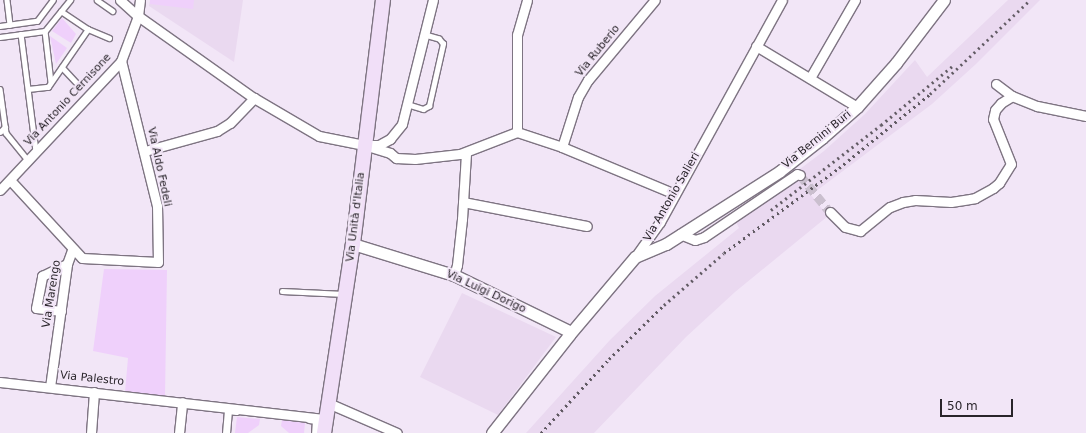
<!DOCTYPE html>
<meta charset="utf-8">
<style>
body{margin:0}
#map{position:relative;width:1086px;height:433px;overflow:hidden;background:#f2e6f7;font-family:"DejaVu Sans",sans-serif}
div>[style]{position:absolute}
.built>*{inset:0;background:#ead9f0}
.green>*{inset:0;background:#efd0fb}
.minor-tunnel>*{height:9px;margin-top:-4.5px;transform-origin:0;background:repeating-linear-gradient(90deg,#cabfce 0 9px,transparent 0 13.5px)}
.roads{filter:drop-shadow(1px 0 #7e7482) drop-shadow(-1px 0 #7e7482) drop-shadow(0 1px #7e7482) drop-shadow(0 -1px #7e7482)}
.service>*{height:4.5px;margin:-2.25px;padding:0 2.25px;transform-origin:2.25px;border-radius:2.25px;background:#fff}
.pedestrian>*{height:7px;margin:-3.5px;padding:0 3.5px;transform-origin:3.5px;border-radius:3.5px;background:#fff}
.minor>*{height:9px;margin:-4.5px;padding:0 4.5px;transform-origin:4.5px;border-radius:4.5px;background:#fff}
.tertiary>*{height:11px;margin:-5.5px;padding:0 5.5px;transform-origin:5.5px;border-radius:5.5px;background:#fff}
.primary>*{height:14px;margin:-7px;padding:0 7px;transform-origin:7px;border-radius:7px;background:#f1dff8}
.rail>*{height:3px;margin-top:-1.5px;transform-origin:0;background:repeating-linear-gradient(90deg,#605962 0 2px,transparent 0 6px)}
span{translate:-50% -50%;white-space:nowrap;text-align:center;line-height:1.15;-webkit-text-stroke:4px #f2e6f7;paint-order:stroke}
.street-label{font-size:11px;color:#29242a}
.scale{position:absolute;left:940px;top:399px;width:73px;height:18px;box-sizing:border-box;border:2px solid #29242a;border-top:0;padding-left:5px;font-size:12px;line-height:14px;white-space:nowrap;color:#29242a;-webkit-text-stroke:3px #f2e6f7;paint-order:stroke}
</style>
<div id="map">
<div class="built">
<div style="clip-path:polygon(150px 0,243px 0,234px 62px,149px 6px)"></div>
<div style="clip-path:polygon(1008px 0,1040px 0,976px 64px,932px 104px,811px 195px,828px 216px,735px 292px,686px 337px,594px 433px,526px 433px,610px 340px,655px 296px,739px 228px,732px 214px,796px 172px,824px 151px,865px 114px,915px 60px,927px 77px)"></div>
<div style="clip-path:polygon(462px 293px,556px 337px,498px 415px,420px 377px)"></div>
</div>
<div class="green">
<div style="clip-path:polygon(150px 0,194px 0,193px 9px,150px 4px)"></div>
<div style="clip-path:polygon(62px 18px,76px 34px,71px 43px,52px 31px)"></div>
<div style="clip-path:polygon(50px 36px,67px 48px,56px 64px)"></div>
<div style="clip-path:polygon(104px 269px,167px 270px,165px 396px,125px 392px,128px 358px,93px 351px)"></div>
<div style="clip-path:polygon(237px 417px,260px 419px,259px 425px,248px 433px,235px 433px)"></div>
<div style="clip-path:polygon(282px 420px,305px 423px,304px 433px,289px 433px,281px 426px)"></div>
</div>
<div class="minor-tunnel">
<div style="left:800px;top:175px;width:48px;rotate:51deg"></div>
</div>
<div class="roads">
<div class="service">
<div style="left:7px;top:0;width:25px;rotate:83deg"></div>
<div style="left:97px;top:0;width:19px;rotate:35deg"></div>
<div style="left:61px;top:11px;width:32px;rotate:34deg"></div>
<div style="left:88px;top:29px;width:23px;rotate:23deg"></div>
<div style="left:0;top:26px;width:37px;rotate:-8deg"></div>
<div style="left:37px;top:21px;width:26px;rotate:-53deg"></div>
<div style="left:45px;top:31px;width:51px;rotate:83.3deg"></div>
<div style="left:21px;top:34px;width:118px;rotate:82.7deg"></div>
<div style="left:0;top:37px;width:45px;rotate:-7.6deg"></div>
<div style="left:45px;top:31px;width:40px;rotate:-51deg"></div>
<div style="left:62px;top:67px;width:22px;rotate:47deg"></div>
<div style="left:0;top:89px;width:44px;rotate:82.2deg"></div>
<div style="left:6px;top:133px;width:36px;rotate:51deg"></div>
<div style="left:28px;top:89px;width:20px;rotate:-6deg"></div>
<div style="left:48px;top:87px;width:70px;rotate:-55.4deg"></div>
<div style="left:407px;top:104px;width:17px;rotate:17deg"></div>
<div style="left:423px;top:109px;width:7px;rotate:-27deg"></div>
<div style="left:429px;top:106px;width:64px;rotate:-77.3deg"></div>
<div style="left:443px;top:44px;width:6px;rotate:-129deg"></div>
<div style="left:439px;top:39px;width:15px;rotate:-164deg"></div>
<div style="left:0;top:132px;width:7px;rotate:-45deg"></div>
<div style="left:282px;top:291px;width:62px;rotate:2.8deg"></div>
</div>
<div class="pedestrian">
<div style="left:309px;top:419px;width:7px;rotate:8deg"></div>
<div style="left:316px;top:420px;width:13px;rotate:94deg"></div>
<div style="left:226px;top:433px;width:23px;rotate:-85deg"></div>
<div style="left:228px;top:410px;width:8px;rotate:7deg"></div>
</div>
<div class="minor">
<div style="left:120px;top:0;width:24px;rotate:42deg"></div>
<div style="left:138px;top:16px;width:142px;rotate:35.3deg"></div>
<div style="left:254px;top:98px;width:75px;rotate:30.3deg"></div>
<div style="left:319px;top:136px;width:46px;rotate:11.3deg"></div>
<div style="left:364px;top:145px;width:27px;rotate:17deg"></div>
<div style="left:390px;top:153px;width:8px;rotate:40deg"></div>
<div style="left:396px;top:158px;width:19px;rotate:3deg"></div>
<div style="left:415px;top:159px;width:45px;rotate:-6.3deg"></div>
<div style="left:460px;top:154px;width:61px;rotate:-21.1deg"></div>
<div style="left:517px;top:132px;width:47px;rotate:18.4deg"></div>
<div style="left:562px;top:147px;width:122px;rotate:22.6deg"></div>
<div style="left:756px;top:46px;width:118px;rotate:31.1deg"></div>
<div style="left:810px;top:78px;width:90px;rotate:-60deg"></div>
<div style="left:996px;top:84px;width:20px;rotate:37deg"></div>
<div style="left:1012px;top:96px;width:27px;rotate:22deg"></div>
<div style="left:1037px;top:106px;width:50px;rotate:11.5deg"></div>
<div style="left:517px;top:132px;width:97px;rotate:-90deg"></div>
<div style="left:517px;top:35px;width:36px;rotate:-74deg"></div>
<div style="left:369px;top:145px;width:10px"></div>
<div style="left:379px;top:145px;width:13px;rotate:-29deg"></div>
<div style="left:390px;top:139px;width:19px;rotate:-51deg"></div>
<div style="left:402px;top:124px;width:128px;rotate:-76deg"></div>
<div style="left:562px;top:147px;width:52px;rotate:-72.3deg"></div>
<div style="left:578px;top:97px;width:20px;rotate:-60deg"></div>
<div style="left:588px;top:80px;width:104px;rotate:-50.1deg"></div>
<div style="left:145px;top:151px;width:75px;rotate:-15.5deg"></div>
<div style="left:217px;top:131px;width:15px;rotate:-32deg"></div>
<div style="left:230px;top:123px;width:35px;rotate:-46deg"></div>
<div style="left:10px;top:180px;width:106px;rotate:47.3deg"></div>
<div style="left:82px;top:258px;width:76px;rotate:3deg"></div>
<div style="left:158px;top:262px;width:56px;rotate:-91deg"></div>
<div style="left:157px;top:206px;width:149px;rotate:-103.9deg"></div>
<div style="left:0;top:190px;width:177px;rotate:-46.8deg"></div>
<div style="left:121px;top:61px;width:48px;rotate:-69.3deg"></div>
<div style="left:138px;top:16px;width:16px;rotate:-83deg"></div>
<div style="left:463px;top:202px;width:126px;rotate:11deg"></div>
<div style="left:830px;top:212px;width:21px;rotate:45deg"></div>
<div style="left:845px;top:227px;width:16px;rotate:15deg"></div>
<div style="left:860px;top:231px;width:38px;rotate:-39deg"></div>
<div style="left:890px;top:207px;width:14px;rotate:-21deg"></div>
<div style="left:903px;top:202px;width:12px;rotate:-9deg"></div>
<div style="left:915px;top:200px;width:36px;rotate:3deg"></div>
<div style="left:951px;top:202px;width:24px;rotate:-9deg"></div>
<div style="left:975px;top:198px;width:21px;rotate:-29deg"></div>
<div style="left:993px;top:188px;width:8px;rotate:-40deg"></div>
<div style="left:999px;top:183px;width:22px;rotate:-58deg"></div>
<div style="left:1011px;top:164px;width:48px;rotate:-111.8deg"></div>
<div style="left:993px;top:119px;width:9px;rotate:-77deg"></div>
<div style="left:995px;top:110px;width:9px;rotate:-49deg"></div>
<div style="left:1001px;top:103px;width:13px;rotate:-32deg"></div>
<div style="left:680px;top:234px;width:16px;rotate:22deg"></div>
<div style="left:695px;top:240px;width:9px;rotate:-18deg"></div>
<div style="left:704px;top:237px;width:112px;rotate:-34.1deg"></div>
<div style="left:797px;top:174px;width:3px;rotate:18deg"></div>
<div style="left:635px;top:257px;width:43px;rotate:-54.5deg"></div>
<div style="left:660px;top:222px;width:253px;rotate:-61.2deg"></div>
<div style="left:454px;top:275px;width:10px;rotate:-73deg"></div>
<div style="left:457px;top:265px;width:46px;rotate:-83.8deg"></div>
<div style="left:462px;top:219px;width:66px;rotate:-86.5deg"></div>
<div style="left:61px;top:311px;width:25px;rotate:-173deg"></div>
<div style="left:36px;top:308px;width:33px;rotate:-79deg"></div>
<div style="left:42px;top:276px;width:28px;rotate:-26deg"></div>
<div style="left:0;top:382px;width:328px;rotate:6.5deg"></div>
<div style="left:50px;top:387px;width:124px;rotate:-82.1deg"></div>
<div style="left:67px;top:264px;width:15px;rotate:-70deg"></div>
<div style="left:328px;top:403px;width:75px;rotate:23.5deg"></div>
<div style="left:91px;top:433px;width:41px;rotate:-85.8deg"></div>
<div style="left:179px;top:433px;width:31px;rotate:-84deg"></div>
</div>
<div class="tertiary">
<div style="left:353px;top:244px;width:106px;rotate:17.1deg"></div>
<div style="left:454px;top:275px;width:130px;rotate:26deg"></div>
<div style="left:492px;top:433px;width:125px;rotate:-51.8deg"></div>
<div style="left:569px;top:335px;width:102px;rotate:-49.8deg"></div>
<div style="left:635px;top:257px;width:34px;rotate:-23deg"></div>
<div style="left:666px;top:244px;width:135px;rotate:-32.6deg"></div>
<div style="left:780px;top:171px;width:53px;rotate:-38.2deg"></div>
<div style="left:822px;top:138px;width:47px;rotate:-41.5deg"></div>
<div style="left:857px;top:107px;width:59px;rotate:-48.4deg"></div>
<div style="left:896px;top:63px;width:79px;rotate:-52.7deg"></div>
</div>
<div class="primary">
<div style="left:324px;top:433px;width:191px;rotate:-81.3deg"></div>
<div style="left:353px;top:244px;width:246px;rotate:-83deg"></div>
</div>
</div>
<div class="rail">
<div style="left:771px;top:210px;width:139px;rotate:-37.7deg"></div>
<div style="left:881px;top:125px;width:96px;rotate:-39.5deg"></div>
<div style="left:541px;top:433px;width:100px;rotate:-47.4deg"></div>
<div style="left:609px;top:359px;width:77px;rotate:-44.5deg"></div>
<div style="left:664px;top:305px;width:79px;rotate:-40.9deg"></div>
<div style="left:724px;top:253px;width:143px;rotate:-36.5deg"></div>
<div style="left:839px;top:168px;width:117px;rotate:-39.1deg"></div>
<div style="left:930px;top:94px;width:137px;rotate:-43.2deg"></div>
</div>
<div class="street-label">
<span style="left:598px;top:51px;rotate:-51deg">Via Ruberio</span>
<span style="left:68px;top:100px;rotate:-47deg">Via Antonio Cernisone</span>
<span style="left:817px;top:140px;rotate:-39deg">Via Bernini Buri</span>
<span style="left:159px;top:167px;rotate:78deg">Via Aldo Fedeli</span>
<span style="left:672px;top:197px;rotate:-60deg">Via Antonio Salieri</span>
<span style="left:356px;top:217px;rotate:-83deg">Via Unità d'Italia</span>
<span style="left:486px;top:292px;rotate:25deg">Via Luigi Dorigo</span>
<span style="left:52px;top:294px;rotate:-81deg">Via Marengo</span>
<span style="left:92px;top:379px;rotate:6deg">Via Palestro</span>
</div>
<div class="scale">50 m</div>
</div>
